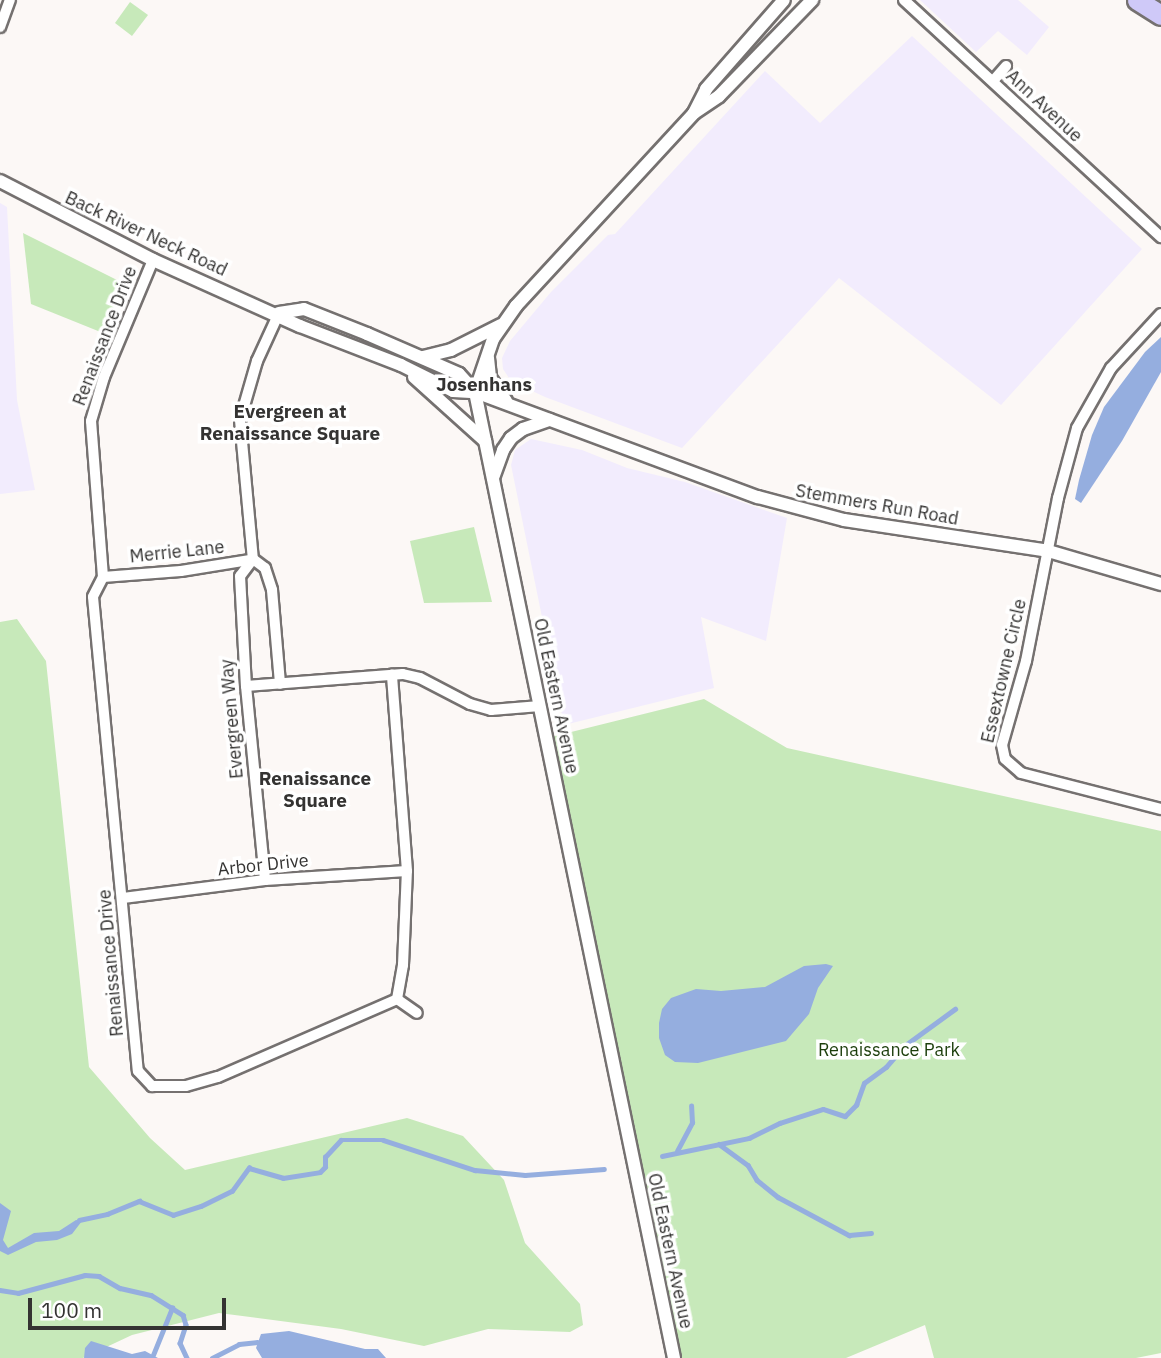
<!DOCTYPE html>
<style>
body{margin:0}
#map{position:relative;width:1161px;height:1358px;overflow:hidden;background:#fcf8f6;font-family:"IBM Plex Sans",sans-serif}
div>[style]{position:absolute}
.commercial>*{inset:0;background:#f2ecfd}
.green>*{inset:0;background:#c7e9ba}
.water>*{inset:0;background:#95aedf}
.stream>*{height:4.5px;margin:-2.25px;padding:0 2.25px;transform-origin:2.25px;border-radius:2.25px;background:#95aedf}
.roads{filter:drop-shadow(2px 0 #757170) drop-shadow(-2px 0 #757170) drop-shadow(0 2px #757170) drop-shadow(0 -2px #757170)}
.minor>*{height:10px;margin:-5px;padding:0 5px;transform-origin:5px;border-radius:5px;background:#fff}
.tertiary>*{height:12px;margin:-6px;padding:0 6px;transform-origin:6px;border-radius:6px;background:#fff}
.motorway>*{height:19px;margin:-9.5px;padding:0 9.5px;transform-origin:9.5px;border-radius:9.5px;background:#cfc9f8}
span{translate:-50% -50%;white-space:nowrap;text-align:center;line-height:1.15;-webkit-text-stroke:7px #fff;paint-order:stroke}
.street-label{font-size:18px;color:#343332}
.park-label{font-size:18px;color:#1c3e0c}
.neighbourhood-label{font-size:19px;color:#343332;font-weight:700}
.scale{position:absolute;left:28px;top:1298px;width:198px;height:32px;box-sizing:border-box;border:4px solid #343332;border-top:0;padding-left:9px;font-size:21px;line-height:24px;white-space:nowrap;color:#343332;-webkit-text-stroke:5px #fff;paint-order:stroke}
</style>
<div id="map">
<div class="commercial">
<div style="clip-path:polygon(920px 0,1018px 0,1049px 27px,1027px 55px,998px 31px,976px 52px)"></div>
<div style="clip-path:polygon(912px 36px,1142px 249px,1001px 405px,839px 278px,682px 448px,545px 397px,511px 381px,503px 369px,502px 358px,510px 341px,551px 292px,608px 235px,615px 234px,765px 71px,820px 123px)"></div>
<div style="clip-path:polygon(0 203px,7px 207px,17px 400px,35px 490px,0 494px)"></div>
<div style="clip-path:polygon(531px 439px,582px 450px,627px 468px,685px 482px,787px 518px,766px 641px,701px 617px,714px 688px,564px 725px,511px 465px,515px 450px)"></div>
</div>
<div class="green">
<div style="clip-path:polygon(130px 2px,148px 15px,132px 36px,115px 23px)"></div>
<div style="clip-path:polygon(23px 233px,125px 284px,103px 333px,31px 304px)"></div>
<div style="clip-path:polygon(474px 527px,492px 602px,424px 603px,410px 541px)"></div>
<div style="clip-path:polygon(17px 619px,46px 661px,89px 1067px,150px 1138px,185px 1170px,407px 1118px,463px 1136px,504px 1180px,525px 1243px,580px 1304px,583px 1325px,570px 1332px,488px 1329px,424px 1346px,341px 1329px,219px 1313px,132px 1335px,83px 1358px,0 1358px,0 622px)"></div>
<div style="clip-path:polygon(704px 699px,787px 748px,1161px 831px,1161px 1353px,1136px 1358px,934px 1358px,925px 1325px,846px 1358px,674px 1358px,547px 738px)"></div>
</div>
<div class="water">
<div style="clip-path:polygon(1161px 337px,1161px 372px,1122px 441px,1081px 503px,1075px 499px,1079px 480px,1092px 435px,1104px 407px,1145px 352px)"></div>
<div style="clip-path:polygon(826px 964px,833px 966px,818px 988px,809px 1014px,786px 1041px,698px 1063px,675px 1062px,665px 1055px,659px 1038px,659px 1023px,662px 1009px,671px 998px,696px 989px,721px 991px,765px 987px,804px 966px)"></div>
<div style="clip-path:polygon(0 1203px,11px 1211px,3px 1240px,8px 1248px,34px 1233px,59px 1231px,76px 1220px,82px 1221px,72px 1234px,57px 1240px,36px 1242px,8px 1255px,0 1251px)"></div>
<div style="clip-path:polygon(289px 1331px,365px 1349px,378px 1349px,386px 1358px,262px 1358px,256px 1348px,261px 1334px)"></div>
<div style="clip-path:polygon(91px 1341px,132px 1354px,145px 1351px,158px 1358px,84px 1358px,85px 1348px)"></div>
</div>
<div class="stream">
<div style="left:719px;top:1144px;width:36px;rotate:36deg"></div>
<div style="left:748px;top:1165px;width:17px;rotate:59deg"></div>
<div style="left:757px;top:1180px;width:27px;rotate:39deg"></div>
<div style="left:778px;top:1197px;width:81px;rotate:28.2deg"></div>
<div style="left:849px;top:1235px;width:22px;rotate:-5deg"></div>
<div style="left:677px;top:1151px;width:32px;rotate:-62deg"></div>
<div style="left:692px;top:1123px;width:17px;rotate:-93deg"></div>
<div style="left:662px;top:1156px;width:89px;rotate:-11.7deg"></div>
<div style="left:749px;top:1138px;width:34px;rotate:-26deg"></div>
<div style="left:780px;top:1123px;width:45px;rotate:-18deg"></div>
<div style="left:823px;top:1109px;width:23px;rotate:18deg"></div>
<div style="left:845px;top:1116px;width:16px;rotate:-45deg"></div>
<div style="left:856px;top:1105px;width:23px;rotate:-70deg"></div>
<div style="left:864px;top:1083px;width:27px;rotate:-36deg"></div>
<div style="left:886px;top:1067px;width:28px;rotate:-49deg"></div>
<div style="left:904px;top:1046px;width:63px;rotate:-36deg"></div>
<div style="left:79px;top:1220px;width:29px;rotate:-12deg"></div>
<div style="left:107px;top:1214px;width:35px;rotate:-22deg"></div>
<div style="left:139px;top:1201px;width:37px;rotate:22deg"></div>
<div style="left:173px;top:1215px;width:29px;rotate:-18deg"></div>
<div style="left:201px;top:1206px;width:34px;rotate:-26deg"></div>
<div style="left:232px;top:1191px;width:29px;rotate:-54deg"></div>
<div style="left:249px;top:1168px;width:35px;rotate:16deg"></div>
<div style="left:283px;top:1178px;width:37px;rotate:-9deg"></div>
<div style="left:320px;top:1172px;width:7px;rotate:-45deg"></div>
<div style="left:325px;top:1167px;width:10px;rotate:-90deg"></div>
<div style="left:325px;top:1157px;width:23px;rotate:-47deg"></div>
<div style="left:341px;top:1140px;width:42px"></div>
<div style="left:383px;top:1140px;width:97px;rotate:18.1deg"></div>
<div style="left:475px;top:1170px;width:50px;rotate:5.7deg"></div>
<div style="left:525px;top:1175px;width:79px;rotate:-4.3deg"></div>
<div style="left:0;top:1290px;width:18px;rotate:9deg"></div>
<div style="left:18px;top:1293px;width:69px;rotate:-15deg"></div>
<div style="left:85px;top:1275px;width:14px;rotate:4deg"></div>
<div style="left:99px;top:1276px;width:24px;rotate:30deg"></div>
<div style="left:120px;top:1288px;width:32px;rotate:13deg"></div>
<div style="left:151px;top:1295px;width:38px;rotate:32deg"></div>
<div style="left:183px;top:1315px;width:10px;rotate:73deg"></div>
<div style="left:186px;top:1325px;width:19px;rotate:108deg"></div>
<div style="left:180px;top:1343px;width:17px;rotate:65deg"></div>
<div style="left:153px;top:1355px;width:51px;rotate:-68deg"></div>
<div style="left:212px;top:1358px;width:30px;rotate:-27deg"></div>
<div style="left:239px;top:1344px;width:18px;rotate:-6deg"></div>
</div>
<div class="roads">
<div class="minor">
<div style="left:904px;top:0;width:350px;rotate:42.7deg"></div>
<div style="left:0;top:27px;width:29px;rotate:-70deg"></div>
<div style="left:993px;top:81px;width:20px;rotate:-49deg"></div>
<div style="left:153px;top:260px;width:127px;rotate:112.7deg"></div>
<div style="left:104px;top:377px;width:46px;rotate:106.5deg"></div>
<div style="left:91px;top:421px;width:156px;rotate:85.6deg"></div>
<div style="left:103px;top:577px;width:22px;rotate:117deg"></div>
<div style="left:93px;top:597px;width:476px;rotate:84.6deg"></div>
<div style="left:138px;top:1071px;width:21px;rotate:47deg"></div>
<div style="left:152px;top:1086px;width:34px"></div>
<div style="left:186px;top:1086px;width:33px;rotate:-16deg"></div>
<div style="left:218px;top:1077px;width:195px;rotate:-23.5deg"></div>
<div style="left:397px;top:999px;width:35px;rotate:-80deg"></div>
<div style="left:403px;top:965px;width:94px;rotate:-87.6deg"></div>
<div style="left:407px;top:871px;width:197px;rotate:-94.4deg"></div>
<div style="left:279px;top:313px;width:53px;rotate:114.6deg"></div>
<div style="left:257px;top:361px;width:61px;rotate:106.1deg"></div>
<div style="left:240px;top:420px;width:140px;rotate:84.7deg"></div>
<div style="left:253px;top:559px;width:15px;rotate:37deg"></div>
<div style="left:265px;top:568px;width:23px;rotate:72deg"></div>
<div style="left:272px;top:590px;width:94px;rotate:85.1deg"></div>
<div style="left:1161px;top:314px;width:74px;rotate:132.8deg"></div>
<div style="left:1111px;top:368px;width:69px;rotate:119.5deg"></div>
<div style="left:1077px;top:428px;width:73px;rotate:105.2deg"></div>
<div style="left:1058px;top:498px;width:166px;rotate:101.1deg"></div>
<div style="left:1026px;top:661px;width:87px;rotate:105.9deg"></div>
<div style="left:1002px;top:745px;width:14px;rotate:78deg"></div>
<div style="left:1005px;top:759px;width:21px;rotate:41deg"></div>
<div style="left:1021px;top:773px;width:145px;rotate:14.4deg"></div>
<div style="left:253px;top:559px;width:21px;rotate:127deg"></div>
<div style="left:240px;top:576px;width:110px;rotate:86.9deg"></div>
<div style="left:246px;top:686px;width:195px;rotate:84.4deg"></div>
<div style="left:103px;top:577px;width:78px;rotate:-4.4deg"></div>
<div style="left:181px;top:571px;width:70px;rotate:-9.1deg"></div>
<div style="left:246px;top:686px;width:157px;rotate:-4.4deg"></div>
<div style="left:403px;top:674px;width:17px;rotate:13deg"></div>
<div style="left:420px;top:678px;width:56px;rotate:27.5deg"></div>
<div style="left:470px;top:704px;width:22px;rotate:16deg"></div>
<div style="left:491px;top:710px;width:49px;rotate:-4.7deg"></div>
<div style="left:123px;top:898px;width:143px;rotate:-7.2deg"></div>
<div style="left:265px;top:880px;width:142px;rotate:-3.6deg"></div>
<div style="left:397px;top:999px;width:24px;rotate:35deg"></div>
</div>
<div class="tertiary">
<div style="left:694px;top:113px;width:27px;rotate:-63deg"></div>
<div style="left:706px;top:89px;width:118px;rotate:-48.8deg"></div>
<div style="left:0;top:181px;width:172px;rotate:27.3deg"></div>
<div style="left:153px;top:260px;width:161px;rotate:24.2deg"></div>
<div style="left:300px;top:326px;width:108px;rotate:21.1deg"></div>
<div style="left:401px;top:365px;width:58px;rotate:26.6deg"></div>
<div style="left:453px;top:391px;width:22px;rotate:3deg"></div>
<div style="left:475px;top:392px;width:302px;rotate:20.4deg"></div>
<div style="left:758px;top:497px;width:89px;rotate:15deg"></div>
<div style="left:844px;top:520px;width:206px;rotate:8.6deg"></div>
<div style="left:1048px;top:551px;width:118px;rotate:16.3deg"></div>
<div style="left:279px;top:313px;width:25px;rotate:-9deg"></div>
<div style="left:304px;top:309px;width:68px;rotate:21.6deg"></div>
<div style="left:367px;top:334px;width:100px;rotate:23.5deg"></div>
<div style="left:459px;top:374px;width:24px;rotate:48deg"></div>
<div style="left:423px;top:357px;width:29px;rotate:-14deg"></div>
<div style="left:451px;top:350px;width:56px;rotate:-26.6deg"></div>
<div style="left:488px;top:358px;width:20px;rotate:84deg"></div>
<div style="left:490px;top:378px;width:28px;rotate:55deg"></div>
<div style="left:414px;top:377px;width:96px;rotate:42deg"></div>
<div style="left:493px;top:478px;width:30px;rotate:-70deg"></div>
<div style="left:503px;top:450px;width:14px;rotate:-56deg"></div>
<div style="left:511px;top:438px;width:15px;rotate:-37deg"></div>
<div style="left:523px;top:429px;width:28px;rotate:-19deg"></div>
<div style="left:674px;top:1358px;width:986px;rotate:-101.64deg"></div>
<div style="left:475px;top:392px;width:56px;rotate:-71.2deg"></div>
<div style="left:493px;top:339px;width:40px;rotate:-55.1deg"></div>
<div style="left:516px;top:306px;width:263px;rotate:-47.3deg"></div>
<div style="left:694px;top:113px;width:30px;rotate:-34deg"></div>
<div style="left:719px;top:96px;width:134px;rotate:-45.9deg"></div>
</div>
<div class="motorway">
<div style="left:1137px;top:0;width:28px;rotate:32deg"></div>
</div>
</div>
<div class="street-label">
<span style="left:1044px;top:106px;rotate:43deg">Ann Avenue</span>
<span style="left:146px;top:234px;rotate:25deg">Back River Neck Road</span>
<span style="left:105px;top:336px;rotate:-69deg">Renaissance Drive</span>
<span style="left:877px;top:505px;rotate:10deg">Stemmers Run Road</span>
<span style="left:177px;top:552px;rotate:-6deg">Merrie Lane</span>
<span style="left:1004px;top:671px;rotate:-77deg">Essextowne Circle</span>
<span style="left:556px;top:696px;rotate:78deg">Old Eastern Avenue</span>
<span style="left:232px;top:719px;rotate:-95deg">Evergreen Way</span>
<span style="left:263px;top:865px;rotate:-6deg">Arbor Drive</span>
<span style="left:111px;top:963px;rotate:-95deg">Renaissance Drive</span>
<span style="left:670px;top:1251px;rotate:78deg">Old Eastern Avenue</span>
</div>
<div class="park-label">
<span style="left:889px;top:1050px">Renaissance Park</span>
</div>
<div class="neighbourhood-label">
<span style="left:484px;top:385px">Josenhans</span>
<span style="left:290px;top:423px">Evergreen at<br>Renaissance Square</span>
<span style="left:315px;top:790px">Renaissance<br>Square</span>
</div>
<div class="scale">100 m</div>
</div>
